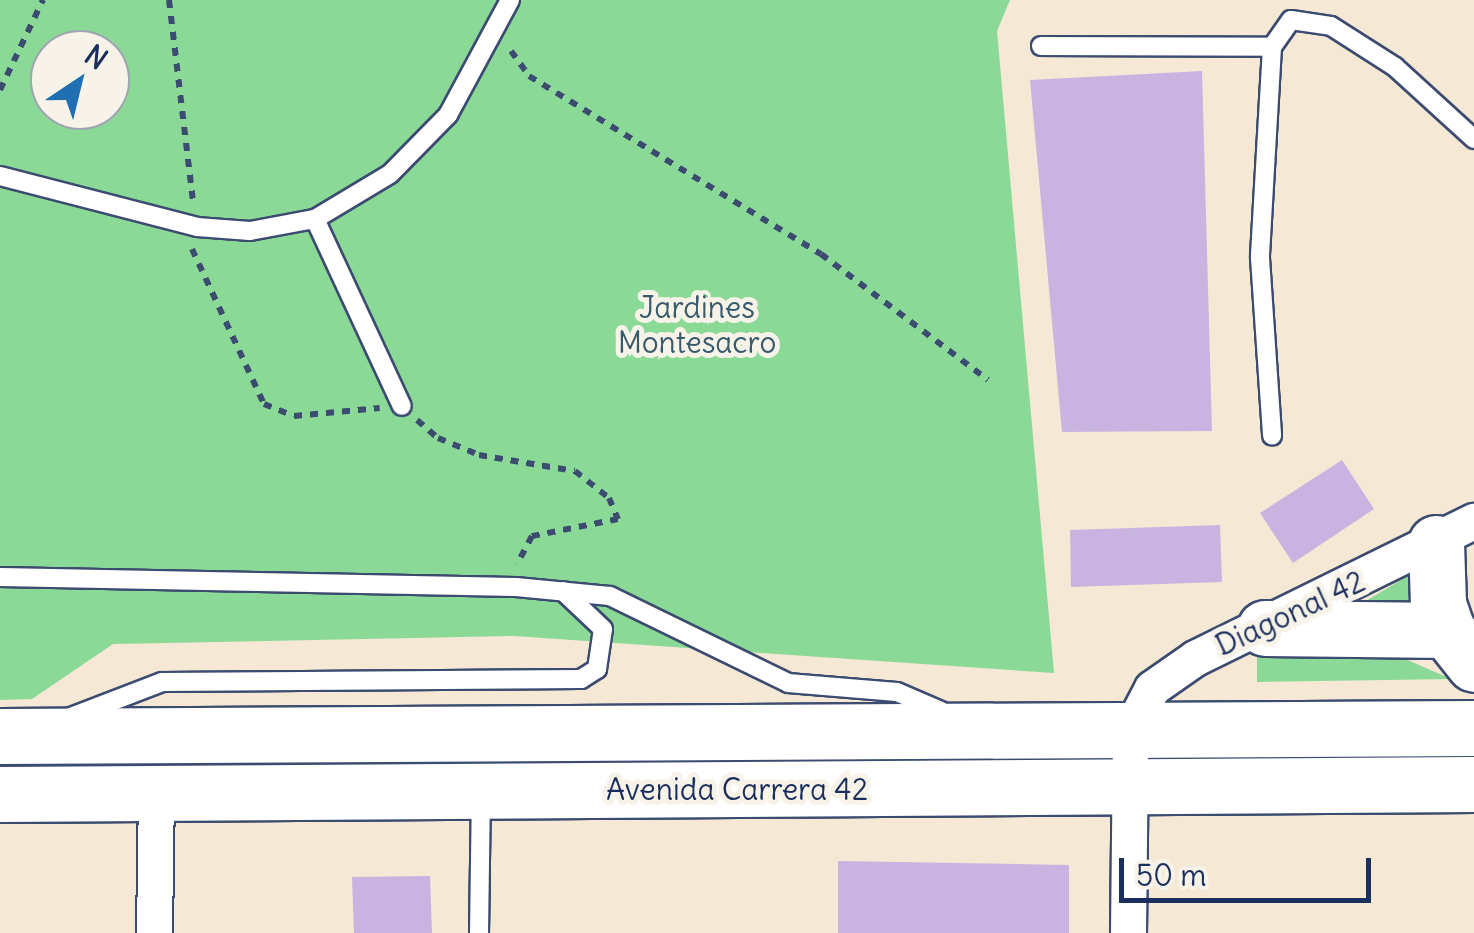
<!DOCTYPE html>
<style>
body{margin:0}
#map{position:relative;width:1474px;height:933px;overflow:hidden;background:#f5e8d4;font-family:Delius,sans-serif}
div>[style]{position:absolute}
.green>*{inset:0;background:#8bd997}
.building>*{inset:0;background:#c9b4e1}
.path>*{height:6px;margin-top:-3px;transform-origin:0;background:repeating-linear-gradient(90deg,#3c4b70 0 8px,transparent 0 16px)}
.roads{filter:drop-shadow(2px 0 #3c4b70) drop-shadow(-2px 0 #3c4b70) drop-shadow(0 2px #3c4b70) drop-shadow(0 -2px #3c4b70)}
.lane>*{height:18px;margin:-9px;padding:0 9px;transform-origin:9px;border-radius:9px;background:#fff}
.street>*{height:35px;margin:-17.5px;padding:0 17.5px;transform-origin:17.5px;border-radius:17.5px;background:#fff}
.highway>*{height:55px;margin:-27.5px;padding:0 27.5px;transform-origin:27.5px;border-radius:27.5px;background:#fff}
span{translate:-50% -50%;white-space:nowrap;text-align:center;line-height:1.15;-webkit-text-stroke:10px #f7f3e8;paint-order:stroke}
.park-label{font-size:30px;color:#375a6c}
.street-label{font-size:30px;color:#1b2f5e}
.north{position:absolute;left:30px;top:30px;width:100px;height:100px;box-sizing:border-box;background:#f7f3e8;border:2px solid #9fa5b1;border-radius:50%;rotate:35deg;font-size:28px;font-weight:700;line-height:40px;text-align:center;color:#1b2f5e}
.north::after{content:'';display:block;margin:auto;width:35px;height:45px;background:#1f6fb2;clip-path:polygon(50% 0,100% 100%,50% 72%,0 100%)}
.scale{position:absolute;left:1119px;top:858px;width:252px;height:45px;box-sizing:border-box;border:5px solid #1b2f5e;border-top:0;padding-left:12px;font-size:30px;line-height:35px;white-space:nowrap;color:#1b2f5e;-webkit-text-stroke:8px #f7f3e8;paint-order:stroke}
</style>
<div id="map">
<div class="green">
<div style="clip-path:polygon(evenodd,0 0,1010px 0,997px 31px,1054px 673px,514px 636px,113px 644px,32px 699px,0 700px,0 0,50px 50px,110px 50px,110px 110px,50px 110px,50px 50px)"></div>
<div style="clip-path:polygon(1418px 570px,1418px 608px,1354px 608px)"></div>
<div style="clip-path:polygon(1387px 651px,1451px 679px,1257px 682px,1257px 653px)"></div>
</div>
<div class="building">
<div style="clip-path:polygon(1202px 71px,1212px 431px,1062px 432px,1030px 80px)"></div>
<div style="clip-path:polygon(1342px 460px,1374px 509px,1293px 563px,1260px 513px)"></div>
<div style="clip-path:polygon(1220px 525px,1222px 582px,1071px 587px,1070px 530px)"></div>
<div style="clip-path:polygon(838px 861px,1069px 865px,1069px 933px,838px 933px)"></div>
<div style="clip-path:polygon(430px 876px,432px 933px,354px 933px,352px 877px)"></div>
</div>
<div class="path">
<div style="left:169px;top:0;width:203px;rotate:83.2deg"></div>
<div style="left:511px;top:51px;width:31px;rotate:54deg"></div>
<div style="left:529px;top:76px;width:342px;rotate:31.4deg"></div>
<div style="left:821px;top:254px;width:209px;rotate:37deg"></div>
<div style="left:0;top:90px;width:100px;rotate:-64.5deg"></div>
<div style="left:192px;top:249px;width:171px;rotate:65.1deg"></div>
<div style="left:264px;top:404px;width:32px;rotate:22deg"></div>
<div style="left:294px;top:416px;width:86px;rotate:-5.3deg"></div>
<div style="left:417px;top:420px;width:28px;rotate:41deg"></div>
<div style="left:438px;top:438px;width:44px;rotate:22.5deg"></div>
<div style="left:479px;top:455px;width:97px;rotate:9.5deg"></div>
<div style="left:575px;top:471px;width:43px;rotate:38.5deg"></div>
<div style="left:609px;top:498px;width:23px;rotate:67deg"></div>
<div style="left:618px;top:519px;width:88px;rotate:168.8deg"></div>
<div style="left:532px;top:536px;width:32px;rotate:118deg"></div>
</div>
<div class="roads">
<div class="lane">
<div style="left:1041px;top:46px;width:231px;rotate:0.2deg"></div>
<div style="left:1272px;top:47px;width:211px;rotate:93.3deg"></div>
<div style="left:1260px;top:258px;width:178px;rotate:86.1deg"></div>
<div style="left:1272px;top:47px;width:33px;rotate:-55deg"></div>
<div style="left:1291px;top:20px;width:40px;rotate:8.5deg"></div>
<div style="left:1331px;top:26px;width:76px;rotate:32.6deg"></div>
<div style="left:1395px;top:67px;width:107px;rotate:42.3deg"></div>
<div style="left:0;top:176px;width:203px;rotate:14.5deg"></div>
<div style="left:197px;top:227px;width:53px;rotate:4.3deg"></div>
<div style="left:250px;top:231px;width:66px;rotate:-10.5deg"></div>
<div style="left:315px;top:219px;width:87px;rotate:-31deg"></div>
<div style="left:390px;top:174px;width:83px;rotate:-45.5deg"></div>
<div style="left:448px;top:115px;width:131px;rotate:-61.7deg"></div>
<div style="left:315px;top:219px;width:206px;rotate:65.1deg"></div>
<div style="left:0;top:577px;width:516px;rotate:1.11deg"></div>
<div style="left:516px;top:587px;width:94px;rotate:5.5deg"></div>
<div style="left:610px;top:596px;width:198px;rotate:26deg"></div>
<div style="left:788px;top:683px;width:109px;rotate:4.7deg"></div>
<div style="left:897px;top:692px;width:48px;rotate:23.4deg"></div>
<div style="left:71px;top:717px;width:97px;rotate:-21deg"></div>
<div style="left:162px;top:682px;width:419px;rotate:-0.4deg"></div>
<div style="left:581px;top:679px;width:19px;rotate:-32deg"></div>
<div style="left:597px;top:669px;width:40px;rotate:-81.5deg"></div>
<div style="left:603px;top:629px;width:55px;rotate:-136.5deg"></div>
<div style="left:479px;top:933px;width:137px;rotate:-89.2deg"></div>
</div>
<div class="street">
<div style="left:154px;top:933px;width:140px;rotate:-89.2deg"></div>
<div style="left:1128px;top:933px;width:203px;rotate:-89.4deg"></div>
<div style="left:1130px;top:730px;width:47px;rotate:-62.4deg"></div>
<div style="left:1152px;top:688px;width:52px;rotate:-34.9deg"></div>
<div style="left:1195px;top:658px;width:311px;rotate:-26.2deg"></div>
</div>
<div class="highway">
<div style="left:1436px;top:543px;width:61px;rotate:88.1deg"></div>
<div style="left:1438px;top:604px;width:28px;rotate:71deg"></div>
<div style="left:1447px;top:630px;width:43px;rotate:51.5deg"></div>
<div style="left:1265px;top:628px;width:182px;rotate:0.6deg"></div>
<div style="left:0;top:736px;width:1474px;rotate:-0.31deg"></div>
<div style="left:0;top:794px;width:1474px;rotate:-0.39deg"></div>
</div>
</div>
<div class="park-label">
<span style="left:697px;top:324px">Jardines<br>Montesacro</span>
</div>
<div class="street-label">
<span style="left:1290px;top:613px;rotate:-25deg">Diagonal 42</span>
<span style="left:737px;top:789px">Avenida Carrera 42</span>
</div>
<div class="north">N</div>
<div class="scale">50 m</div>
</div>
